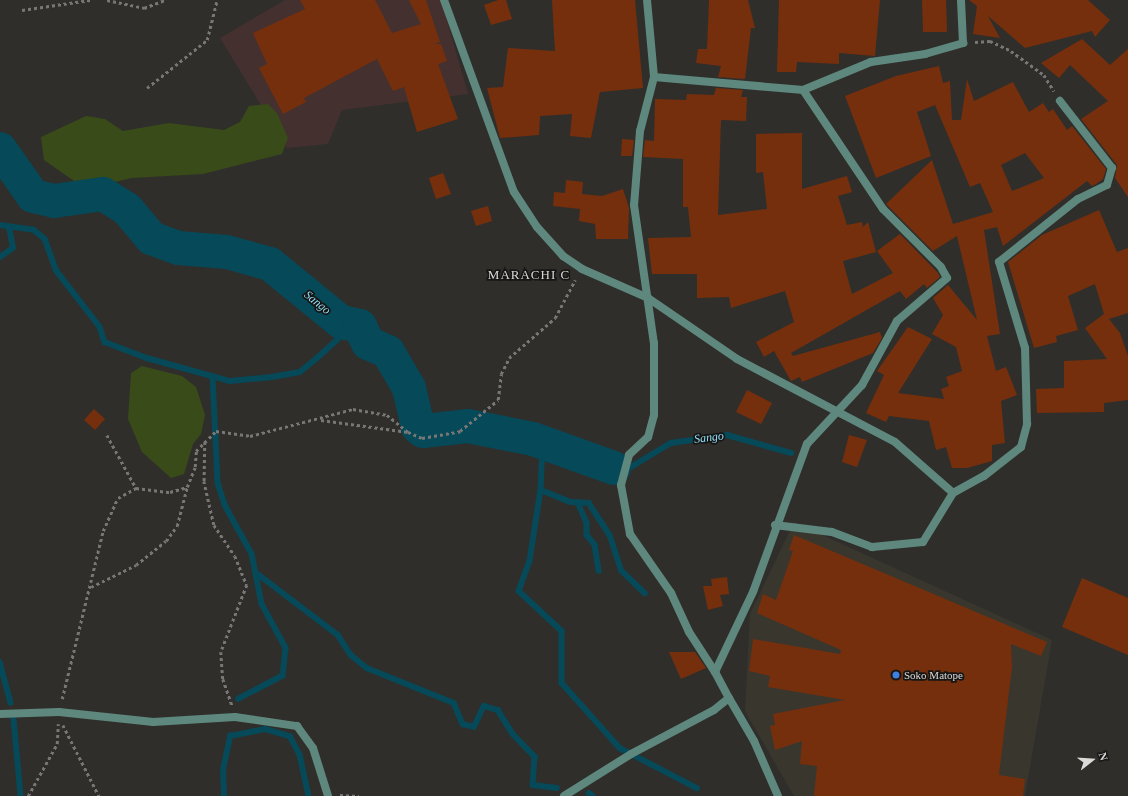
<!DOCTYPE html>
<style>
body{margin:0}
#map{position:relative;width:1128px;height:796px;overflow:hidden;background:#2f2e2b;font-family:Georgia,serif}
div>[style]{position:absolute}
.built>*{inset:0;background:#39362e}
.education>*{inset:0;background:#44302f}
.green>*{inset:0;background:#394b18}
.stream>*{height:5.5px;margin:-2.75px;padding:0 2.75px;transform-origin:2.75px;border-radius:2.75px;background:#064959}
.river>*{height:34px;margin:-17px;padding:0 17px;transform-origin:17px;border-radius:17px;background:#064959}
.building>*{inset:0;background:#762f0c}
.path>*{height:2.5px;margin-top:-1.25px;transform-origin:0;background:repeating-linear-gradient(90deg,#787775 0 3px,transparent 0 6px)}
.street>*{height:8px;margin:-4px;padding:0 4px;transform-origin:4px;border-radius:4px;background:#5e887d}
.dots>*{width:11px;height:11px;translate:-50% -50%;box-sizing:border-box;border:2px solid #171615;border-radius:50%}
span{translate:-50% -50%;white-space:nowrap;text-align:center;line-height:1.15;-webkit-text-stroke:3.5px #171615;paint-order:stroke}
.poi-label{font-size:11px;color:#dbdad9}
.left{translate:0 -50%;text-align:left}
.water-label{font-size:12px;color:#90def7;font-style:italic}
.quarter-label{font-size:13px;color:#dbdad9;letter-spacing:1px}
.north{position:absolute;left:1072px;top:740px;width:40px;height:40px;-webkit-text-stroke:3px #171615;paint-order:stroke;rotate:73deg;font-size:11px;font-weight:700;line-height:16px;text-align:center;color:#dbdad9}
.north::after{content:'';display:block;margin:auto;width:14px;height:18px;background:#dbdad9;clip-path:polygon(50% 0,100% 100%,50% 72%,0 100%)}
</style>
<div id="map">
<div class="built">
<div style="clip-path:polygon(794px 522px,1052px 640px,1025px 796px,794px 796px,745px 711px,750px 614px)"></div>
</div>
<div class="education">
<div style="clip-path:polygon(285px 0,441px 0,468px 94px,342px 110px,328px 144px,287px 148px,220px 38px)"></div>
</div>
<div class="green">
<div style="clip-path:polygon(268px 104px,277px 113px,288px 138px,282px 154px,203px 174px,132px 178px,97px 186px,77px 183px,44px 160px,41px 137px,86px 116px,105px 119px,123px 131px,169px 123px,224px 130px,240px 122px,249px 106px)"></div>
<div style="clip-path:polygon(142px 366px,182px 376px,196px 387px,205px 415px,201px 434px,193px 444px,184px 474px,171px 478px,142px 452px,128px 419px,131px 373px)"></div>
</div>
<div class="stream">
<div style="left:0;top:225px;width:34px;rotate:8deg"></div>
<div style="left:34px;top:230px;width:14px;rotate:39deg"></div>
<div style="left:45px;top:239px;width:33px;rotate:70deg"></div>
<div style="left:56px;top:270px;width:72px;rotate:52.3deg"></div>
<div style="left:100px;top:327px;width:16px;rotate:72deg"></div>
<div style="left:105px;top:342px;width:45px;rotate:20.9deg"></div>
<div style="left:147px;top:358px;width:86px;rotate:15.5deg"></div>
<div style="left:230px;top:381px;width:42px;rotate:-5.4deg"></div>
<div style="left:272px;top:377px;width:28px;rotate:-10deg"></div>
<div style="left:300px;top:372px;width:22px;rotate:-39deg"></div>
<div style="left:317px;top:358px;width:27px;rotate:-42deg"></div>
<div style="left:337px;top:340px;width:18px;rotate:-77deg"></div>
<div style="left:0;top:257px;width:16px;rotate:-35deg"></div>
<div style="left:13px;top:248px;width:21px;rotate:-101deg"></div>
<div style="left:213px;top:376px;width:107px;rotate:87.3deg"></div>
<div style="left:218px;top:483px;width:23px;rotate:72deg"></div>
<div style="left:225px;top:505px;width:56px;rotate:61.1deg"></div>
<div style="left:252px;top:554px;width:51px;rotate:78.7deg"></div>
<div style="left:262px;top:604px;width:50px;rotate:61.4deg"></div>
<div style="left:286px;top:648px;width:28px;rotate:96deg"></div>
<div style="left:283px;top:676px;width:50px;rotate:152.4deg"></div>
<div style="left:543px;top:445px;width:45px;rotate:92.5deg"></div>
<div style="left:541px;top:490px;width:32px;rotate:22deg"></div>
<div style="left:571px;top:502px;width:18px;rotate:3deg"></div>
<div style="left:589px;top:503px;width:38px;rotate:57deg"></div>
<div style="left:610px;top:535px;width:38px;rotate:72deg"></div>
<div style="left:622px;top:571px;width:32px;rotate:44deg"></div>
<div style="left:631px;top:467px;width:47px;rotate:-31deg"></div>
<div style="left:671px;top:443px;width:57px;rotate:-8.1deg"></div>
<div style="left:727px;top:435px;width:67px;rotate:15.5deg"></div>
<div style="left:541px;top:490px;width:72px;rotate:98.8deg"></div>
<div style="left:530px;top:561px;width:32px;rotate:110deg"></div>
<div style="left:519px;top:591px;width:59px;rotate:42.9deg"></div>
<div style="left:562px;top:631px;width:52px;rotate:90deg"></div>
<div style="left:562px;top:683px;width:87px;rotate:48.3deg"></div>
<div style="left:620px;top:748px;width:87px;rotate:27.5deg"></div>
<div style="left:578px;top:502px;width:23px;rotate:67deg"></div>
<div style="left:587px;top:523px;width:12px;rotate:90deg"></div>
<div style="left:587px;top:535px;width:13px;rotate:51deg"></div>
<div style="left:595px;top:545px;width:26px;rotate:81deg"></div>
<div style="left:259px;top:575px;width:99px;rotate:37.2deg"></div>
<div style="left:338px;top:635px;width:24px;rotate:57deg"></div>
<div style="left:351px;top:655px;width:21px;rotate:39deg"></div>
<div style="left:367px;top:668px;width:94px;rotate:21.9deg"></div>
<div style="left:454px;top:703px;width:23px;rotate:67deg"></div>
<div style="left:463px;top:724px;width:11px;rotate:15deg"></div>
<div style="left:474px;top:727px;width:23px;rotate:-65deg"></div>
<div style="left:484px;top:706px;width:15px;rotate:16deg"></div>
<div style="left:498px;top:710px;width:28px;rotate:58deg"></div>
<div style="left:513px;top:734px;width:32px;rotate:46deg"></div>
<div style="left:535px;top:757px;width:28px;rotate:94deg"></div>
<div style="left:533px;top:785px;width:24px;rotate:7deg"></div>
<div style="left:0;top:662px;width:42px;rotate:75deg"></div>
<div style="left:14px;top:719px;width:77px;rotate:84.8deg"></div>
<div style="left:589px;top:793px;width:5px;rotate:37deg"></div>
<div style="left:224px;top:796px;width:26px;rotate:-92deg"></div>
<div style="left:223px;top:770px;width:35px;rotate:-78deg"></div>
<div style="left:230px;top:736px;width:36px;rotate:-11deg"></div>
<div style="left:265px;top:729px;width:26px;rotate:16deg"></div>
<div style="left:290px;top:736px;width:21px;rotate:62deg"></div>
<div style="left:300px;top:755px;width:42px;rotate:77.6deg"></div>
</div>
<div class="river">
<div style="left:0;top:149px;width:57px;rotate:54.9deg"></div>
<div style="left:33px;top:196px;width:22px;rotate:13deg"></div>
<div style="left:54px;top:201px;width:49px;rotate:-8.1deg"></div>
<div style="left:103px;top:194px;width:28px;rotate:32deg"></div>
<div style="left:127px;top:209px;width:38px;rotate:50deg"></div>
<div style="left:151px;top:238px;width:29px;rotate:20deg"></div>
<div style="left:178px;top:248px;width:49px;rotate:4.7deg"></div>
<div style="left:227px;top:252px;width:45px;rotate:15.6deg"></div>
<div style="left:270px;top:264px;width:92px;rotate:39.2deg"></div>
<div style="left:341px;top:322px;width:19px;rotate:12deg"></div>
<div style="left:360px;top:326px;width:19px;rotate:65deg"></div>
<div style="left:368px;top:343px;width:22px;rotate:24deg"></div>
<div style="left:388px;top:352px;width:42px;rotate:59.7deg"></div>
<div style="left:409px;top:388px;width:40px;rotate:77deg"></div>
<div style="left:418px;top:427px;width:6px;rotate:39deg"></div>
<div style="left:423px;top:431px;width:45px;rotate:-6.3deg"></div>
<div style="left:468px;top:426px;width:66px;rotate:11.3deg"></div>
<div style="left:533px;top:439px;width:86px;rotate:19.7deg"></div>
</div>
<div class="building">
<div style="clip-path:polygon(300px 0,375px 0,392px 33px,421px 24px,409px 0,426px 0,440px 42px,434px 44px,441px 44px,447px 61px,438px 64px,458px 119px,417px 132px,404px 87px,393px 91px,377px 59px,304px 98px,306px 102px,283px 114px,259px 68px,267px 64px,253px 33px,305px 9px)"></div>
<div style="clip-path:polygon(498px 0,506px 0,512px 19px,491px 25px,484px 5px)"></div>
<div style="clip-path:polygon(552px 0,635px 0,643px 88px,600px 92px,591px 138px,570px 136px,572px 114px,540px 116px,539px 135px,500px 138px,487px 88px,503px 87px,508px 48px,555px 51px)"></div>
<div style="clip-path:polygon(709px 0,748px 0,755px 28px,751px 28px,745px 79px,718px 77px,721px 66px,696px 63px,698px 49px,707px 49px)"></div>
<div style="clip-path:polygon(779px 0,880px 0,875px 56px,839px 53px,839px 64px,797px 62px,796px 72px,777px 72px)"></div>
<div style="clip-path:polygon(922px 0,946px 0,947px 32px,923px 32px)"></div>
<div style="clip-path:polygon(969px 0,1088px 0,1110px 20px,1095px 37px,1092px 31px,1025px 48px,988px 16px,1000px 38px,973px 34px,977px 6px)"></div>
<div style="clip-path:polygon(1082px 39px,1110px 65px,1128px 49px,1128px 197px,1115px 178px,1117px 165px,1081px 119px,1108px 101px,1070px 65px,1059px 78px,1041px 63px)"></div>
<div style="clip-path:polygon(evenodd,939px 66px,943px 83px,950px 81px,952px 120px,961px 120px,967px 79px,974px 101px,1013px 82px,1029px 112px,1043px 103px,1049px 112px,1053px 109px,1067px 130px,1072px 126px,1106px 169px,1103px 179px,1096px 184px,1092px 186px,1087px 181px,1003px 246px,997px 227px,984px 230px,1000px 334px,987px 336px,996px 371px,1006px 367px,1017px 395px,1001px 401px,1005px 443px,992px 445px,992px 461px,967px 468px,952px 468px,946px 447px,936px 450px,929px 421px,889px 416px,886px 422px,866px 413px,884px 375px,877px 371px,908px 327px,932px 339px,898px 393px,944px 399px,941px 389px,949px 386px,946px 377px,962px 371px,956px 347px,932px 334px,943px 315px,933px 298px,948px 285px,977px 320px,957px 236px,933px 251px,886px 204px,932px 160px,953px 224px,993px 212px,980px 183px,970px 187px,935px 105px,917px 112px,931px 156px,876px 178px,845px 96px,896px 76px,939px 66px,1025px 153px,1044px 178px,1012px 191px,1001px 165px,1025px 153px)"></div>
<div style="clip-path:polygon(716px 88px,743px 90px,741px 97px,747px 97px,746px 121px,721px 120px,718px 215px,767px 209px,763px 172px,756px 173px,756px 134px,802px 133px,802px 189px,847px 176px,852px 192px,838px 196px,847px 225px,862px 222px,863px 227px,868px 222px,876px 252px,843px 261px,852px 294px,893px 273px,877px 251px,900px 234px,938px 273px,940px 277px,927px 288px,924px 284px,906px 299px,900px 291px,791px 353px,793px 356px,880px 332px,882px 338px,873px 353px,802px 382px,800px 377px,791px 381px,774px 351px,764px 357px,756px 342px,794px 322px,785px 291px,731px 308px,729px 297px,697px 298px,697px 274px,652px 274px,648px 238px,691px 237px,688px 207px,683px 207px,683px 159px,643px 157px,645px 140px,654px 141px,655px 99px,686px 100px,687px 94px,714px 95px)"></div>
<div style="clip-path:polygon(622px 139px,634px 140px,632px 156px,621px 156px)"></div>
<div style="clip-path:polygon(443px 173px,451px 194px,436px 199px,429px 178px)"></div>
<div style="clip-path:polygon(566px 180px,583px 182px,582px 194px,602px 196px,623px 189px,629px 208px,628px 239px,596px 239px,595px 224px,579px 221px,580px 209px,553px 206px,554px 192px,565px 193px)"></div>
<div style="clip-path:polygon(488px 206px,492px 221px,476px 226px,471px 211px)"></div>
<div style="clip-path:polygon(1099px 210px,1117px 252px,1128px 248px,1128px 313px,1109px 319px,1120px 333px,1128px 356px,1128px 400px,1104px 403px,1104px 412px,1037px 413px,1036px 389px,1064px 388px,1064px 361px,1107px 359px,1085px 328px,1104px 314px,1095px 284px,1068px 296px,1078px 330px,1056px 336px,1057px 342px,1034px 348px,1008px 262px,1042px 235px)"></div>
<div style="clip-path:polygon(747px 390px,772px 403px,761px 424px,736px 412px)"></div>
<div style="clip-path:polygon(94px 409px,105px 419px,95px 430px,84px 420px)"></div>
<div style="clip-path:polygon(849px 435px,867px 440px,857px 467px,842px 462px)"></div>
<div style="clip-path:polygon(794px 535px,1047px 642px,1041px 656px,1011px 644px,1012px 667px,999px 775px,1025px 779px,1023px 796px,814px 796px,817px 766px,800px 764px,802px 741px,775px 750px,770px 726px,775px 725px,773px 714px,845px 700px,768px 687px,770px 676px,749px 671px,753px 639px,840px 654px,841px 650px,757px 613px,763px 594px,776px 600px,793px 551px,789px 550px)"></div>
<div style="clip-path:polygon(727px 577px,729px 594px,720px 595px,723px 606px,708px 610px,703px 586px,712px 586px,711px 579px)"></div>
<div style="clip-path:polygon(1082px 578px,1128px 598px,1128px 655px,1062px 627px)"></div>
<div style="clip-path:polygon(669px 652px,695px 652px,706px 668px,681px 679px)"></div>
</div>
<div class="path">
<div style="left:107px;top:0;width:38px;rotate:12deg"></div>
<div style="left:144px;top:8px;width:22px;rotate:-21deg"></div>
<div style="left:22px;top:10px;width:69px;rotate:-8.4deg"></div>
<div style="left:975px;top:42px;width:15px;rotate:-4deg"></div>
<div style="left:990px;top:41px;width:23px;rotate:25deg"></div>
<div style="left:1011px;top:51px;width:41px;rotate:36deg"></div>
<div style="left:1044px;top:75px;width:19px;rotate:58deg"></div>
<div style="left:147px;top:88px;width:77px;rotate:-38.7deg"></div>
<div style="left:207px;top:40px;width:41px;rotate:-76deg"></div>
<div style="left:321px;top:420px;width:88px;rotate:7.9deg"></div>
<div style="left:107px;top:435px;width:60px;rotate:61.3deg"></div>
<div style="left:136px;top:488px;width:34px;rotate:7deg"></div>
<div style="left:170px;top:492px;width:18px;rotate:-16deg"></div>
<div style="left:187px;top:487px;width:22px;rotate:-68deg"></div>
<div style="left:195px;top:467px;width:16px;rotate:-86deg"></div>
<div style="left:196px;top:451px;width:28px;rotate:-45deg"></div>
<div style="left:216px;top:431px;width:34px;rotate:8deg"></div>
<div style="left:250px;top:436px;width:106px;rotate:-14.7deg"></div>
<div style="left:353px;top:409px;width:35px;rotate:10deg"></div>
<div style="left:387px;top:415px;width:27px;rotate:39deg"></div>
<div style="left:408px;top:432px;width:15px;rotate:23deg"></div>
<div style="left:422px;top:438px;width:39px;rotate:-10deg"></div>
<div style="left:460px;top:431px;width:49px;rotate:-39.2deg"></div>
<div style="left:498px;top:400px;width:26px;rotate:-83deg"></div>
<div style="left:501px;top:374px;width:18px;rotate:-63deg"></div>
<div style="left:509px;top:358px;width:61px;rotate:-41deg"></div>
<div style="left:555px;top:318px;width:43px;rotate:-62.2deg"></div>
<div style="left:205px;top:442px;width:39px;rotate:91deg"></div>
<div style="left:204px;top:481px;width:45px;rotate:77.2deg"></div>
<div style="left:214px;top:525px;width:37px;rotate:56deg"></div>
<div style="left:235px;top:556px;width:31px;rotate:68deg"></div>
<div style="left:247px;top:585px;width:72px;rotate:111.2deg"></div>
<div style="left:221px;top:652px;width:27px;rotate:86deg"></div>
<div style="left:223px;top:679px;width:28px;rotate:71deg"></div>
<div style="left:91px;top:587px;width:50px;rotate:-26.1deg"></div>
<div style="left:136px;top:565px;width:38px;rotate:-39deg"></div>
<div style="left:166px;top:541px;width:19px;rotate:-54deg"></div>
<div style="left:177px;top:526px;width:40px;rotate:-75.6deg"></div>
<div style="left:62px;top:699px;width:173px;rotate:-76.3deg"></div>
<div style="left:103px;top:531px;width:36px;rotate:-66deg"></div>
<div style="left:118px;top:498px;width:21px;rotate:-29deg"></div>
<div style="left:63px;top:725px;width:80px;rotate:63.1deg"></div>
<div style="left:340px;top:795px;width:19px;rotate:3deg"></div>
<div style="left:28px;top:796px;width:60px;rotate:-60.9deg"></div>
<div style="left:57px;top:744px;width:20px;rotate:-87deg"></div>
</div>
<div class="street">
<div style="left:444px;top:0;width:204px;rotate:70deg"></div>
<div style="left:514px;top:192px;width:42px;rotate:56.7deg"></div>
<div style="left:537px;top:227px;width:39px;rotate:48deg"></div>
<div style="left:563px;top:256px;width:23px;rotate:34deg"></div>
<div style="left:582px;top:269px;width:72px;rotate:23.7deg"></div>
<div style="left:648px;top:298px;width:108px;rotate:34.4deg"></div>
<div style="left:737px;top:359px;width:178px;rotate:27.7deg"></div>
<div style="left:895px;top:442px;width:77px;rotate:41.3deg"></div>
<div style="left:647px;top:0;width:77px;rotate:84.8deg"></div>
<div style="left:654px;top:77px;width:56px;rotate:104.5deg"></div>
<div style="left:640px;top:131px;width:74px;rotate:94.6deg"></div>
<div style="left:634px;top:205px;width:139px;rotate:81.8deg"></div>
<div style="left:654px;top:343px;width:72px;rotate:90deg"></div>
<div style="left:654px;top:415px;width:23px;rotate:105deg"></div>
<div style="left:648px;top:437px;width:26px;rotate:137deg"></div>
<div style="left:629px;top:455px;width:31px;rotate:105deg"></div>
<div style="left:621px;top:485px;width:50px;rotate:79.6deg"></div>
<div style="left:630px;top:534px;width:72px;rotate:55.2deg"></div>
<div style="left:671px;top:593px;width:43px;rotate:65.2deg"></div>
<div style="left:689px;top:632px;width:48px;rotate:57deg"></div>
<div style="left:715px;top:672px;width:89px;rotate:-64.6deg"></div>
<div style="left:753px;top:592px;width:158px;rotate:-70deg"></div>
<div style="left:807px;top:444px;width:81px;rotate:-47deg"></div>
<div style="left:862px;top:385px;width:73px;rotate:-61.3deg"></div>
<div style="left:897px;top:321px;width:66px;rotate:-40.7deg"></div>
<div style="left:947px;top:278px;width:13px;rotate:-119deg"></div>
<div style="left:941px;top:267px;width:82px;rotate:-135deg"></div>
<div style="left:883px;top:209px;width:143px;rotate:-123.9deg"></div>
<div style="left:654px;top:77px;width:150px;rotate:5deg"></div>
<div style="left:803px;top:90px;width:74px;rotate:-22.4deg"></div>
<div style="left:871px;top:62px;width:55px;rotate:-8.4deg"></div>
<div style="left:925px;top:54px;width:40px;rotate:-16deg"></div>
<div style="left:963px;top:43px;width:43px;rotate:-92.7deg"></div>
<div style="left:775px;top:525px;width:57px;rotate:7deg"></div>
<div style="left:832px;top:532px;width:43px;rotate:20.6deg"></div>
<div style="left:872px;top:547px;width:51px;rotate:-5.6deg"></div>
<div style="left:923px;top:542px;width:57px;rotate:-58.5deg"></div>
<div style="left:953px;top:493px;width:35px;rotate:-29deg"></div>
<div style="left:984px;top:476px;width:47px;rotate:-38.1deg"></div>
<div style="left:1021px;top:447px;width:24px;rotate:-75deg"></div>
<div style="left:1027px;top:424px;width:76px;rotate:-91.5deg"></div>
<div style="left:1025px;top:348px;width:90px;rotate:-106.8deg"></div>
<div style="left:999px;top:262px;width:101px;rotate:-38.6deg"></div>
<div style="left:1078px;top:199px;width:32px;rotate:-26deg"></div>
<div style="left:1107px;top:185px;width:18px;rotate:-74deg"></div>
<div style="left:1112px;top:168px;width:85px;rotate:-127.8deg"></div>
<div style="left:715px;top:672px;width:30px;rotate:62deg"></div>
<div style="left:0;top:714px;width:59px;rotate:-1.9deg"></div>
<div style="left:59px;top:712px;width:95px;rotate:6.1deg"></div>
<div style="left:153px;top:722px;width:82px;rotate:-3.5deg"></div>
<div style="left:235px;top:717px;width:63px;rotate:8.3deg"></div>
<div style="left:297px;top:726px;width:27px;rotate:54deg"></div>
<div style="left:313px;top:748px;width:50px;rotate:72.6deg"></div>
<div style="left:564px;top:796px;width:79px;rotate:-32.1deg"></div>
<div style="left:631px;top:754px;width:94px;rotate:-27.9deg"></div>
<div style="left:714px;top:710px;width:19px;rotate:-39deg"></div>
<div style="left:729px;top:698px;width:50px;rotate:59.8deg"></div>
<div style="left:754px;top:741px;width:60px;rotate:66.4deg"></div>
</div>
<div class="dots">
<div style="left:896px;top:675px;background:#3f7fe0"></div>
</div>
<div class="poi-label">
<span class="left" style="left:904px;top:675px">Soko Matope</span>
</div>
<div class="water-label">
<span style="left:317px;top:303px;rotate:39deg">Sango</span>
<span style="left:709px;top:438px;rotate:-7deg">Sango</span>
</div>
<div class="quarter-label">
<span style="left:529px;top:275px">MARACHI C</span>
</div>
<div class="north">N</div>
</div>
